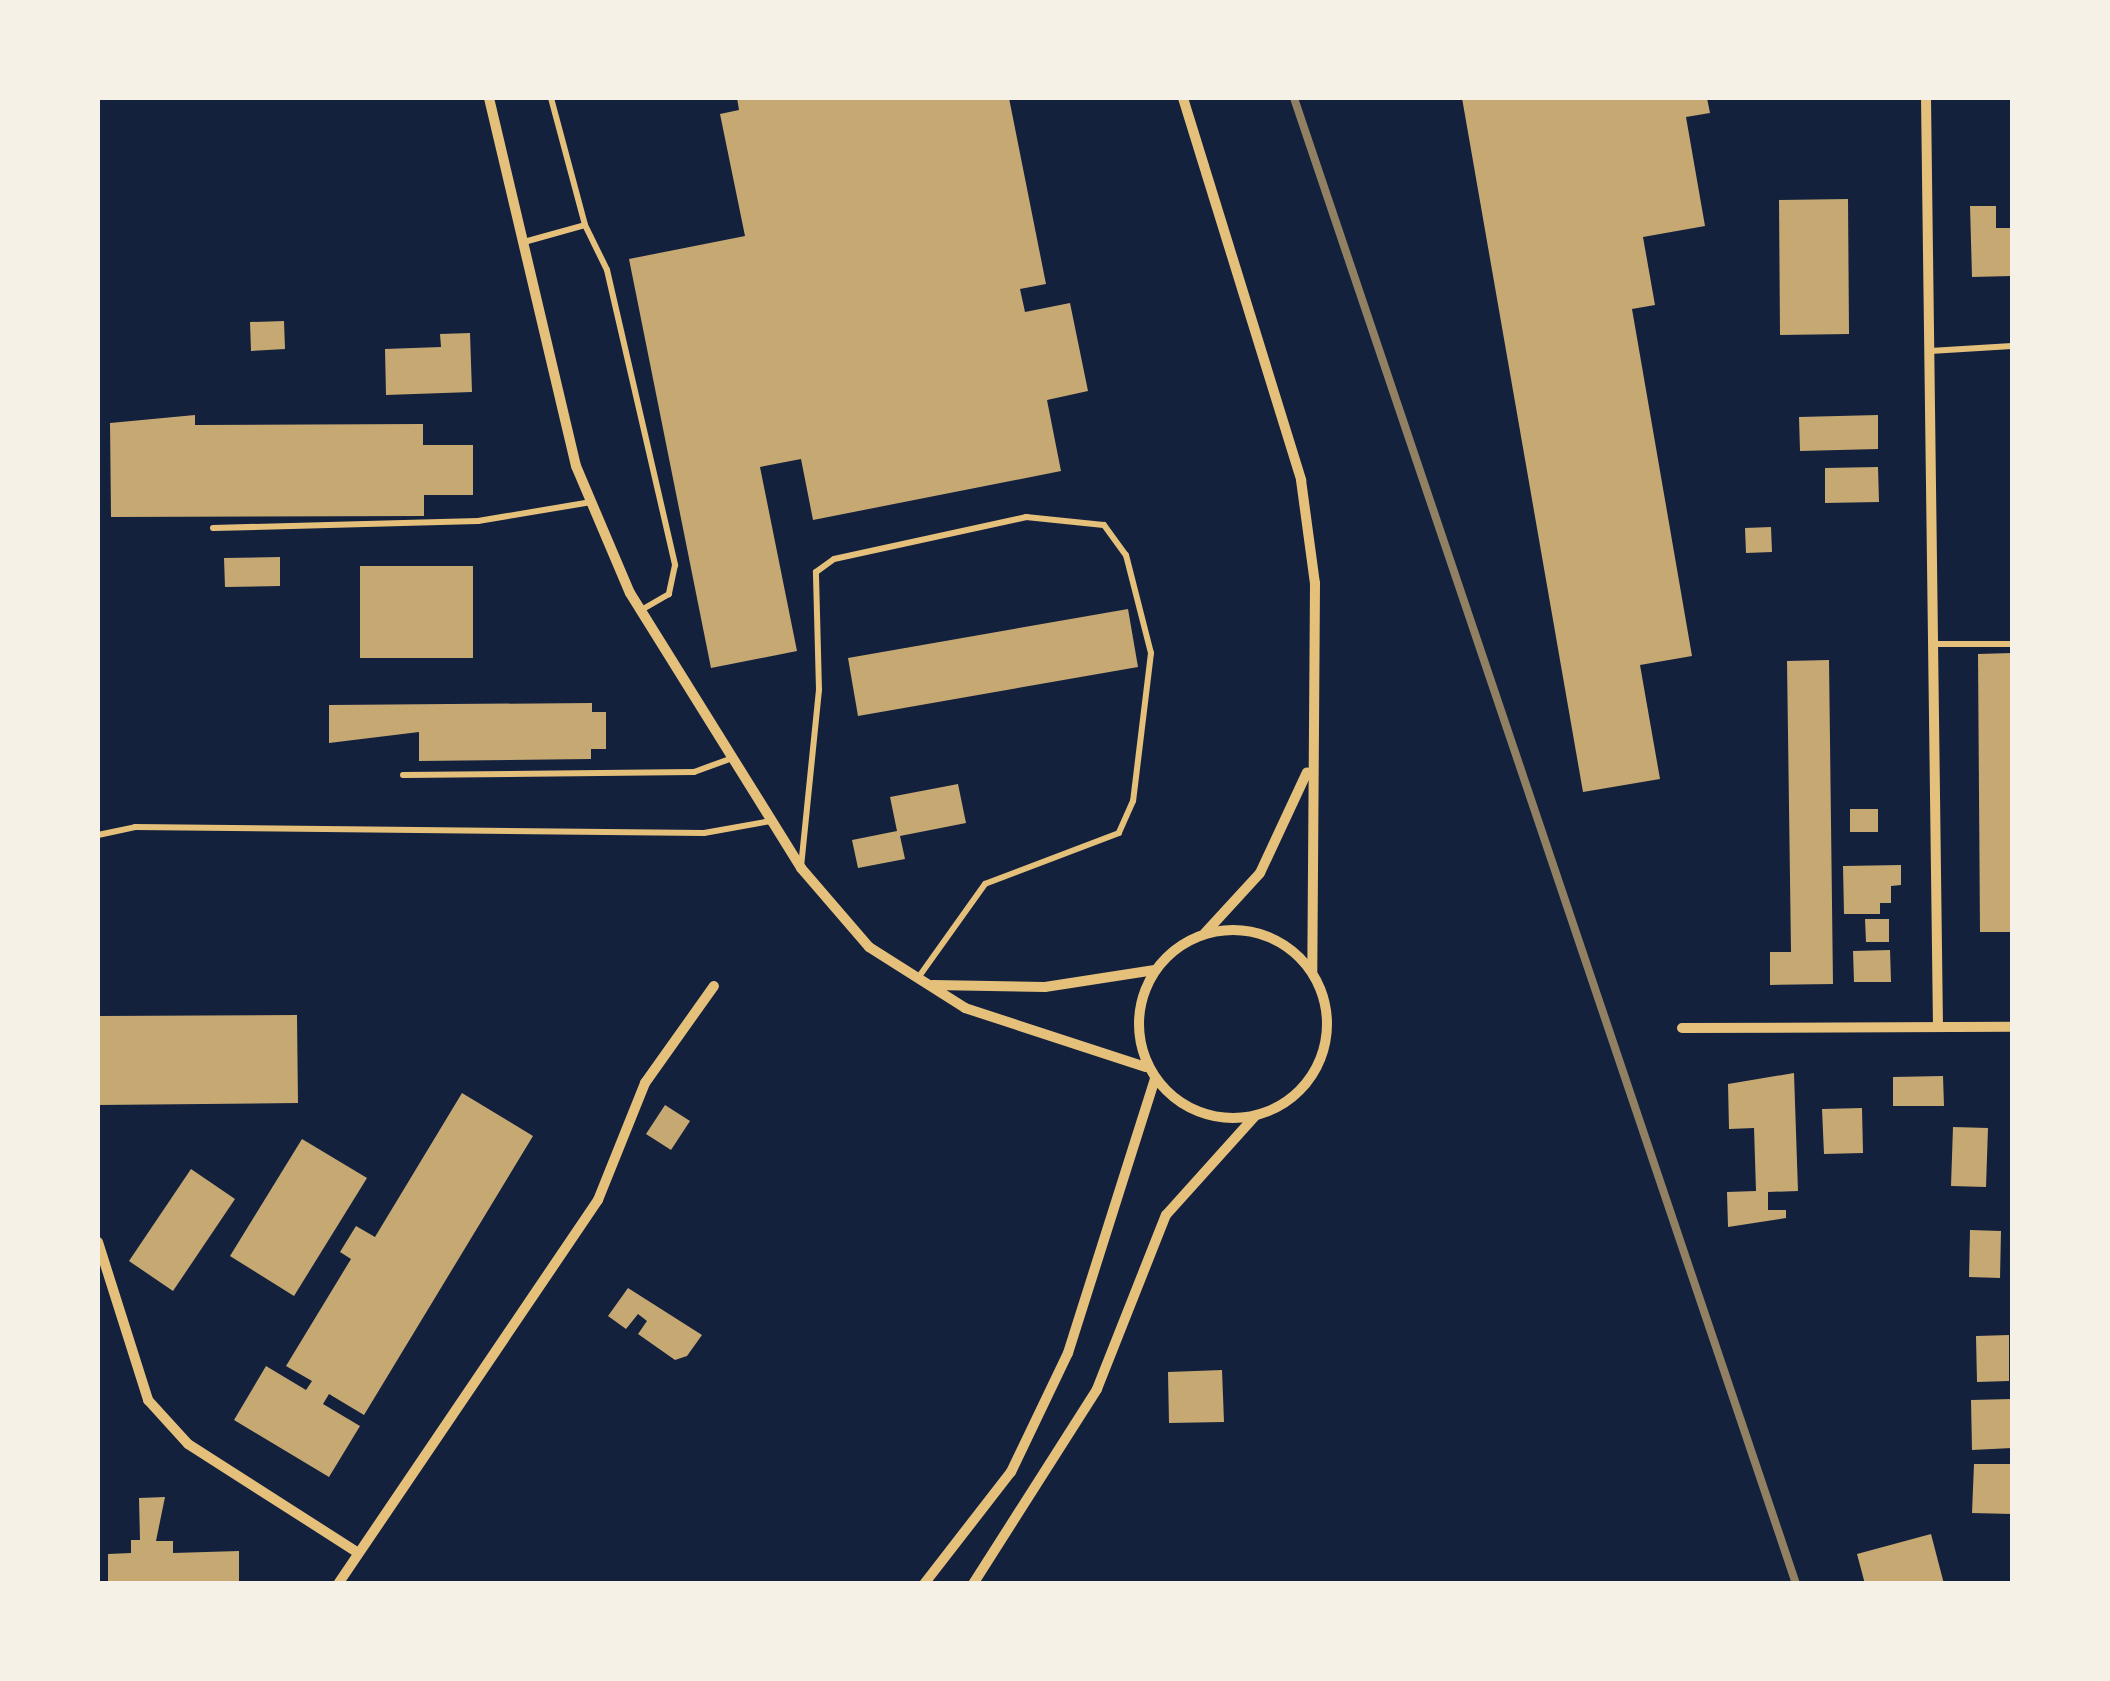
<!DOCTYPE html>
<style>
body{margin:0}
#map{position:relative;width:2110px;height:1681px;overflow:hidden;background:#14213d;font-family:Helvetica,sans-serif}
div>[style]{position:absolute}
.building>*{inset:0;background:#c6a872}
.service>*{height:6px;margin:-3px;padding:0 3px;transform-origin:3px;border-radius:3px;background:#e5c07b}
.minor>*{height:10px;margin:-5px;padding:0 5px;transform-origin:5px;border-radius:5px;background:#e5c07b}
.minor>.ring{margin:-5px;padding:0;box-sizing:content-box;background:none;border:10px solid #e5c07b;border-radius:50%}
.rail>*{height:8px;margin:-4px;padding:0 4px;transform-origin:4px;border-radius:4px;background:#918062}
span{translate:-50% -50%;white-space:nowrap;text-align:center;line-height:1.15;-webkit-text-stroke:8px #f6f1e7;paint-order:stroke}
.frame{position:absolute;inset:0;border:100px solid #f6f1e7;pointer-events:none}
</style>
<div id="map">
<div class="building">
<div style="clip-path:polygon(737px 98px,1009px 98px,1046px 284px,1020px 289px,1025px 312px,1070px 303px,1088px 391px,1047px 400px,1061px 471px,813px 520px,801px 459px,760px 467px,797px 651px,711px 668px,629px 259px,745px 236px,720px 114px,739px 110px)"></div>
<div style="clip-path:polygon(1462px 98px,1707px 98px,1710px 113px,1686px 117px,1705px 226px,1643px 237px,1655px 305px,1632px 309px,1692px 656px,1640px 665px,1660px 779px,1583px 792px)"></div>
<div style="clip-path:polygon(1848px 199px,1849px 334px,1780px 335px,1779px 200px)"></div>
<div style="clip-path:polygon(1970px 206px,1996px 206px,1996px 228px,2012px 228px,2012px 276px,1972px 277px)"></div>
<div style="clip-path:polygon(284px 321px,285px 349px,251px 351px,250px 322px)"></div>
<div style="clip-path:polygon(470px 333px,472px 392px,386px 395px,385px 349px,441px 347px,440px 334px)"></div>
<div style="clip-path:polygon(195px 415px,195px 425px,423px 424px,423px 445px,473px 445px,473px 495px,424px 495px,424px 516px,111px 517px,110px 423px)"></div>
<div style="clip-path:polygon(1878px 415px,1878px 449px,1800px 451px,1799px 417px)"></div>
<div style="clip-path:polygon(1878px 467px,1879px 502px,1825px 503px,1825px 468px)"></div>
<div style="clip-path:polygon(1771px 527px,1772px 552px,1746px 553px,1745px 528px)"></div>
<div style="clip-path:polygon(280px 557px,280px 586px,225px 587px,224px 558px)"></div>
<div style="clip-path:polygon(360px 566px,473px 566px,473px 658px,360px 658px)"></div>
<div style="clip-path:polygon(1128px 609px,1138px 667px,858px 716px,848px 658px)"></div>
<div style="clip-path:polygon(2012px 653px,2012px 932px,1980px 932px,1978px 654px)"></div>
<div style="clip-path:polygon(1829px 660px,1833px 984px,1770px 985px,1770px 952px,1791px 952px,1787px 661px)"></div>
<div style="clip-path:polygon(592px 703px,592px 712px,606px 712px,606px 749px,591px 749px,591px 759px,419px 761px,419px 732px,329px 743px,329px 705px)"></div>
<div style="clip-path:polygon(958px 784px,966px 823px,900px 836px,905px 859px,858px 868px,852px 840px,897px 831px,890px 797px)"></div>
<div style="clip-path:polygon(1850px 809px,1878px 809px,1878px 832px,1850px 832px)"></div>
<div style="clip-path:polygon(1901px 865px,1901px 885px,1891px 886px,1891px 903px,1880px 903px,1880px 914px,1844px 914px,1843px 866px)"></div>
<div style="clip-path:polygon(1865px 919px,1889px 919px,1889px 942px,1866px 942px)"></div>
<div style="clip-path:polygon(1890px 950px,1891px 982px,1854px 982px,1853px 951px)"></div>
<div style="clip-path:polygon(297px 1015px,298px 1103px,98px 1105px,98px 1016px)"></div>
<div style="clip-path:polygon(1794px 1073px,1798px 1191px,1768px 1192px,1768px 1210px,1786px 1210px,1786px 1218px,1728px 1227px,1727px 1192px,1756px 1191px,1754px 1128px,1729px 1129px,1728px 1084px)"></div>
<div style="clip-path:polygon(1943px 1076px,1944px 1106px,1893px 1106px,1893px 1077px)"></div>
<div style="clip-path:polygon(462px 1093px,533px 1136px,364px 1415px,329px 1394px,323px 1404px,360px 1426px,329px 1477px,234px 1420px,266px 1366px,306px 1390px,312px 1381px,286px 1366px,351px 1259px,340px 1252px,356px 1226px,375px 1237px)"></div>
<div style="clip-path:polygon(665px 1105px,690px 1121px,671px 1150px,646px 1134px)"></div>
<div style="clip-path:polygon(1862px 1108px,1863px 1153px,1824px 1154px,1822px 1109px)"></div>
<div style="clip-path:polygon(1953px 1127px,1988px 1128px,1986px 1187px,1951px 1186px)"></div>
<div style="clip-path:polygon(302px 1139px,367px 1178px,294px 1296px,230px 1256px)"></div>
<div style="clip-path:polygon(191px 1169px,235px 1199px,173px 1291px,129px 1261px)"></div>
<div style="clip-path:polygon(1970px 1230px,2001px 1231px,2000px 1278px,1969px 1277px)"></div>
<div style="clip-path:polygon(628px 1288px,702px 1335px,687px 1356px,675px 1360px,638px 1334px,647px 1321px,638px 1314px,626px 1329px,608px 1316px)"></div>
<div style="clip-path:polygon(2009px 1335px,2009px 1381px,1977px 1382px,1976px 1336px)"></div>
<div style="clip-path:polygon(1222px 1370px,1224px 1422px,1169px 1423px,1168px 1372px)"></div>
<div style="clip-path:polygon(2012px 1399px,2012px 1448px,1972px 1450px,1971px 1400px)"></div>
<div style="clip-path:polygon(1974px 1464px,2012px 1464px,2012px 1514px,1972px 1513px)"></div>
<div style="clip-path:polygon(165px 1497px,156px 1541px,173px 1541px,173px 1553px,239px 1551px,239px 1584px,108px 1584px,108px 1554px,131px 1553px,131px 1540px,140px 1540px,139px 1498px)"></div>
<div style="clip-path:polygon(1931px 1534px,1944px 1584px,1865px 1584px,1857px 1554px)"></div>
</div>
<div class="service">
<div style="left:551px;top:98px;width:131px;rotate:75deg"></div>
<div style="left:585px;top:225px;width:50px;rotate:63.9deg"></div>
<div style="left:607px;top:270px;width:303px;rotate:77deg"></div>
<div style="left:675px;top:565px;width:30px;rotate:102deg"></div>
<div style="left:669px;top:594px;width:32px;rotate:150deg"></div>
<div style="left:524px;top:242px;width:63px;rotate:-15.6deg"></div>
<div style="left:1930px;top:351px;width:82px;rotate:-3.5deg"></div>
<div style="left:213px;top:528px;width:265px;rotate:-1.5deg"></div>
<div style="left:478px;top:521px;width:115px;rotate:-9.5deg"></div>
<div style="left:1934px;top:644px;width:78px"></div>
<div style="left:403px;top:775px;width:291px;rotate:-0.6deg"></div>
<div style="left:694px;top:772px;width:38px;rotate:-20deg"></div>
<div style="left:98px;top:835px;width:38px;rotate:-12deg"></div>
<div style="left:135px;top:827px;width:569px;rotate:0.6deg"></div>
<div style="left:704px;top:833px;width:68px;rotate:-10.2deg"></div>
<div style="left:801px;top:867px;width:178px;rotate:-84.2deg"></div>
<div style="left:819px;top:690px;width:118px;rotate:-91.5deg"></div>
<div style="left:816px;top:572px;width:22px;rotate:-36deg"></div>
<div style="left:834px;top:559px;width:197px;rotate:-12.3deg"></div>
<div style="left:1026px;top:517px;width:78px;rotate:5.9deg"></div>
<div style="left:1104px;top:525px;width:37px;rotate:54deg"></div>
<div style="left:1126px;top:555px;width:101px;rotate:75.7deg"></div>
<div style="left:1151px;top:653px;width:149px;rotate:96.9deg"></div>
<div style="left:1133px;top:801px;width:35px;rotate:114deg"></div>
<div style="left:1119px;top:833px;width:143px;rotate:159.2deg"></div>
<div style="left:985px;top:884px;width:115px;rotate:125.5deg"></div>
</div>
<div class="minor">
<div style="left:489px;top:98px;width:378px;rotate:76.7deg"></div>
<div style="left:576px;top:466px;width:138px;rotate:67deg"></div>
<div style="left:630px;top:593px;width:324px;rotate:58.1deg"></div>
<div style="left:801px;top:868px;width:104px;rotate:49.3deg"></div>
<div style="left:869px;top:947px;width:114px;rotate:32.4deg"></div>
<div style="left:965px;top:1008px;width:190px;rotate:18.1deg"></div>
<div style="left:1183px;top:98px;width:400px;rotate:72.8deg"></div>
<div style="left:1301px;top:480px;width:104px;rotate:82.3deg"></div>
<div style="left:1315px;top:583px;width:388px;rotate:90.4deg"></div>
<div style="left:1926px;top:98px;width:929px;rotate:89.26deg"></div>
<div class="ring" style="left:1139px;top:930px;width:178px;height:178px"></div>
<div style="left:1205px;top:933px;width:81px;rotate:-47.5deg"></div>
<div style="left:1260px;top:873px;width:111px;rotate:-65deg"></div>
<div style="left:933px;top:985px;width:112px;rotate:1deg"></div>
<div style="left:1045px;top:987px;width:111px;rotate:-8.8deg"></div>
<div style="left:1682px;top:1028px;width:330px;rotate:-0.2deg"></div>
<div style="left:98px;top:1242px;width:166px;rotate:72.4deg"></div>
<div style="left:148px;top:1400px;width:59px;rotate:47.7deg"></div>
<div style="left:188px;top:1444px;width:198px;rotate:32.6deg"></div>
<div style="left:338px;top:1584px;width:464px;rotate:-55.9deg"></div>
<div style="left:598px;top:1200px;width:126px;rotate:-68.1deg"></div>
<div style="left:645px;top:1083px;width:119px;rotate:-54.6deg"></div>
<div style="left:924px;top:1584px;width:142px;rotate:-52.2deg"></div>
<div style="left:1011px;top:1472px;width:132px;rotate:-64.4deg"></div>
<div style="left:1068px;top:1353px;width:288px;rotate:-72.4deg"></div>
<div style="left:973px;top:1584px;width:231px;rotate:-57.5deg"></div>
<div style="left:1097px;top:1389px;width:187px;rotate:-68.4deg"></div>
<div style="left:1166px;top:1215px;width:133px;rotate:-48deg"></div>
</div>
<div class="rail">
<div style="left:1294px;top:98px;width:1569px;rotate:71.33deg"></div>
</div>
<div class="frame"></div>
</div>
